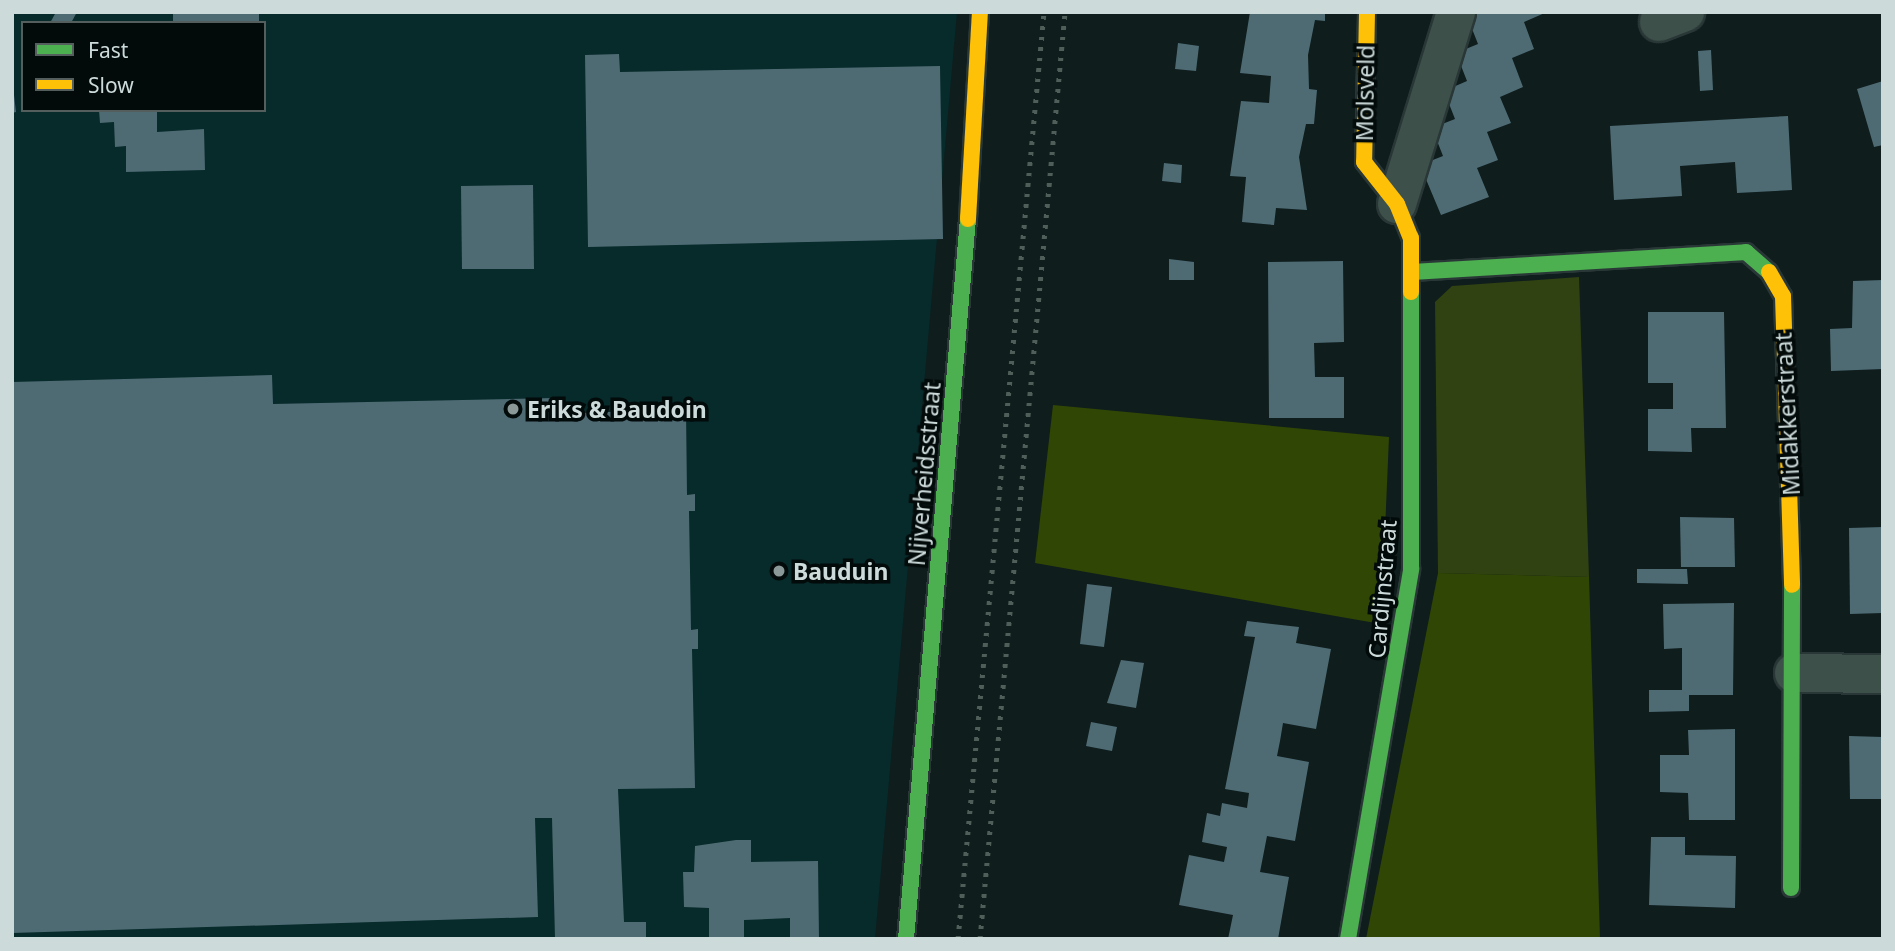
<!DOCTYPE html>
<style>
body{margin:0}
#map{position:relative;width:1895px;height:951px;overflow:hidden;background:#0f1d1d;font-family:"Noto Sans",sans-serif}
div>[style]{position:absolute}
.built>*{inset:0;background:#072a2a}
.green>*{inset:0;background:#304211}
.forest>*{inset:0;background:#304604}
.building>*{inset:0;background:#4e6b74}
.roads{filter:drop-shadow(2px 0 #2a3737) drop-shadow(-2px 0 #2a3737) drop-shadow(0 2px #2a3737) drop-shadow(0 -2px #2a3737)}
.street>*{height:38px;margin:-19px;padding:0 19px;transform-origin:19px;border-radius:19px;background:#3d514a}
.fast>*{height:16px;margin:-8px;padding:0 8px;transform-origin:8px;border-radius:8px;background:#4caf50}
.slow>*{height:16px;margin:-8px;padding:0 8px;transform-origin:8px;border-radius:8px;background:#ffc107}
.rail>*{height:5px;margin-top:-2.5px;transform-origin:0;background:repeating-linear-gradient(90deg,#4f5e59 0 3.5px,transparent 0 10.5px)}
.dots>*{width:19px;height:19px;translate:-50% -50%;box-sizing:border-box;border:4px solid #030a0a;border-radius:50%}
span{translate:-50% -50%;white-space:nowrap;text-align:center;line-height:1.15;-webkit-text-stroke:7px #030a0a;paint-order:stroke}
.street-label{font-size:23px;color:#ccdbda}
.poi-label{font-size:23px;color:#ccdbda;font-weight:700}
.left{translate:0 -50%;text-align:left}
.frame{position:absolute;inset:0;border:14px solid #ccdbda;pointer-events:none}
.legend{position:absolute;left:21px;top:21px;width:245px;height:91px;box-sizing:border-box;background:#030a0a;border:2px solid #535e5d;margin:0;padding:9px 12px;list-style:none;font-size:21px;color:#ccdbda}
.legend li{display:flex;align-items:center;gap:14px;height:35px}
.legend b{width:35px;border:2px solid #535e5d}
</style>
<div id="map">
<div class="built">
<div style="clip-path:polygon(evenodd,12px 12px,957px 12px,875px 939px,12px 939px,12px 12px,23px 23px,264px 23px,264px 110px,23px 110px,23px 23px)"></div>
</div>
<div class="green">
<div style="clip-path:polygon(1579px 277px,1589px 577px,1438px 573px,1435px 302px,1452px 286px)"></div>
</div>
<div class="forest">
<div style="clip-path:polygon(1053px 405px,1389px 437px,1381px 624px,1035px 563px)"></div>
<div style="clip-path:polygon(1438px 573px,1589px 577px,1600px 939px,1366px 939px)"></div>
</div>
<div class="building">
<div style="clip-path:polygon(56px 12px,77px 12px,71px 23px,50px 23px)"></div>
<div style="clip-path:polygon(173px 12px,259px 12px,259px 23px,173px 23px)"></div>
<div style="clip-path:polygon(1250px 12px,1325px 12px,1325px 21px,1315px 20px,1308px 55px,1309px 89px,1317px 90px,1314px 124px,1306px 124px,1299px 157px,1307px 210px,1276px 208px,1274px 225px,1242px 222px,1246px 177px,1230px 176px,1241px 101px,1269px 103px,1271px 76px,1240px 73px)"></div>
<div style="clip-path:polygon(1478px 12px,1547px 12px,1524px 22px,1534px 49px,1512px 58px,1523px 87px,1500px 97px,1511px 123px,1487px 132px,1498px 160px,1477px 168px,1489px 197px,1441px 215px,1420px 165px,1443px 156px,1432px 128px,1455px 119px,1444px 91px,1467px 81px,1456px 53px,1478px 44px,1467px 16px)"></div>
<div style="clip-path:polygon(1178px 43px,1199px 46px,1196px 71px,1175px 69px)"></div>
<div style="clip-path:polygon(1711px 50px,1713px 90px,1700px 91px,1698px 51px)"></div>
<div style="clip-path:polygon(619px 54px,620px 72px,940px 66px,943px 239px,588px 247px,585px 55px)"></div>
<div style="clip-path:polygon(1883px 81px,1883px 145px,1874px 147px,1857px 89px)"></div>
<div style="clip-path:polygon(14px 95px,16px 112px,12px 113px,12px 96px)"></div>
<div style="clip-path:polygon(99px 110px,157px 110px,157px 132px,204px 129px,205px 170px,126px 172px,126px 146px,115px 147px,114px 122px,100px 123px)"></div>
<div style="clip-path:polygon(1788px 116px,1792px 190px,1737px 193px,1735px 162px,1680px 166px,1682px 196px,1614px 200px,1610px 126px)"></div>
<div style="clip-path:polygon(1164px 163px,1182px 165px,1181px 183px,1162px 181px)"></div>
<div style="clip-path:polygon(533px 185px,534px 269px,462px 269px,461px 186px)"></div>
<div style="clip-path:polygon(1169px 259px,1194px 262px,1194px 280px,1169px 280px)"></div>
<div style="clip-path:polygon(1343px 261px,1344px 342px,1314px 343px,1315px 377px,1344px 377px,1344px 418px,1269px 418px,1268px 262px)"></div>
<div style="clip-path:polygon(1883px 280px,1883px 369px,1831px 371px,1830px 329px,1852px 328px,1853px 281px)"></div>
<div style="clip-path:polygon(1648px 312px,1724px 312px,1726px 428px,1691px 428px,1692px 452px,1648px 451px,1648px 409px,1673px 409px,1673px 383px,1648px 383px)"></div>
<div style="clip-path:polygon(272px 375px,273px 404px,555px 398px,555px 414px,686px 409px,687px 495px,695px 494px,695px 511px,689px 511px,691px 630px,698px 629px,698px 649px,692px 649px,695px 788px,618px 789px,624px 922px,646px 922px,646px 939px,555px 939px,552px 818px,535px 818px,538px 917px,12px 933px,12px 382px)"></div>
<div style="clip-path:polygon(1680px 517px,1734px 518px,1735px 567px,1681px 567px)"></div>
<div style="clip-path:polygon(1883px 527px,1883px 613px,1850px 614px,1849px 528px)"></div>
<div style="clip-path:polygon(1637px 569px,1687px 569px,1688px 584px,1637px 583px)"></div>
<div style="clip-path:polygon(1087px 584px,1112px 587px,1104px 647px,1080px 644px)"></div>
<div style="clip-path:polygon(1734px 603px,1733px 695px,1689px 695px,1689px 711px,1649px 712px,1649px 690px,1682px 690px,1682px 648px,1664px 649px,1663px 604px)"></div>
<div style="clip-path:polygon(1247px 621px,1299px 627px,1296px 643px,1331px 649px,1316px 729px,1283px 723px,1280px 741px,1277px 756px,1309px 762px,1295px 841px,1267px 836px,1260px 872px,1289px 877px,1278px 939px,1228px 939px,1233px 915px,1179px 905px,1189px 855px,1224px 862px,1227px 847px,1202px 842px,1207px 813px,1220px 816px,1222px 803px,1247px 808px,1249px 793px,1225px 789px,1255px 637px,1244px 636px)"></div>
<div style="clip-path:polygon(1121px 660px,1144px 663px,1136px 708px,1107px 703px)"></div>
<div style="clip-path:polygon(1091px 722px,1117px 727px,1112px 751px,1086px 746px)"></div>
<div style="clip-path:polygon(1735px 729px,1735px 820px,1689px 820px,1688px 793px,1660px 792px,1660px 755px,1689px 755px,1688px 730px)"></div>
<div style="clip-path:polygon(1849px 736px,1883px 737px,1883px 799px,1850px 799px)"></div>
<div style="clip-path:polygon(1651px 837px,1685px 837px,1685px 855px,1736px 856px,1735px 908px,1649px 905px)"></div>
<div style="clip-path:polygon(736px 840px,751px 840px,751px 862px,818px 861px,819px 939px,790px 939px,790px 918px,744px 920px,744px 939px,709px 939px,709px 908px,684px 907px,683px 872px,694px 872px,695px 846px)"></div>
</div>
<div class="roads">
<div class="street">
<div style="left:1659px;top:22px;width:28px;rotate:-21deg"></div>
<div style="left:1397px;top:204px;width:201px;rotate:-72.9deg"></div>
<div style="left:1794px;top:673px;width:89px;rotate:0.6deg"></div>
</div>
<div class="fast">
<div style="left:1412px;top:272px;width:335px;rotate:-3.4deg"></div>
<div style="left:1746px;top:252px;width:30px;rotate:41deg"></div>
<div style="left:1791px;top:888px;width:303px;rotate:-89.8deg"></div>
<div style="left:906px;top:939px;width:723px;rotate:-85.08deg"></div>
<div style="left:1348px;top:939px;width:375px;rotate:-80.3deg"></div>
<div style="left:1411px;top:569px;width:277px;rotate:-90deg"></div>
</div>
<div class="slow">
<div style="left:1367px;top:12px;width:150px;rotate:91.1deg"></div>
<div style="left:1364px;top:162px;width:53px;rotate:51.8deg"></div>
<div style="left:1397px;top:204px;width:37px;rotate:68deg"></div>
<div style="left:1411px;top:238px;width:54px;rotate:90deg"></div>
<div style="left:968px;top:219px;width:207px;rotate:-86.7deg"></div>
<div style="left:1769px;top:272px;width:28px;rotate:60deg"></div>
<div style="left:1783px;top:296px;width:289px;rotate:88.2deg"></div>
</div>
</div>
<div class="rail">
<div style="left:958px;top:939px;width:931px;rotate:-84.7deg"></div>
<div style="left:980px;top:939px;width:931px;rotate:-84.76deg"></div>
</div>
<div class="dots">
<div style="left:513px;top:409px;background:#8a9898"></div>
<div style="left:779px;top:571px;background:#8a9898"></div>
</div>
<div class="street-label">
<span style="left:1365px;top:93px;rotate:-89deg">Molsveld</span>
<span style="left:1787px;top:414px;rotate:-93deg">Midakkerstraat</span>
<span style="left:924px;top:474px;rotate:-85deg">Nijverheidsstraat</span>
<span style="left:1382px;top:589px;rotate:-85deg">Cardijnstraat</span>
</div>
<div class="poi-label">
<span class="left" style="left:527px;top:409px">Eriks &amp; Baudoin</span>
<span class="left" style="left:793px;top:571px">Bauduin</span>
</div>
<div class="frame"></div>
<ul class="legend">
<li><b style="height:9px;background:#4caf50"></b>Fast</li>
<li><b style="height:9px;background:#ffc107"></b>Slow</li>
</ul>
</div>
